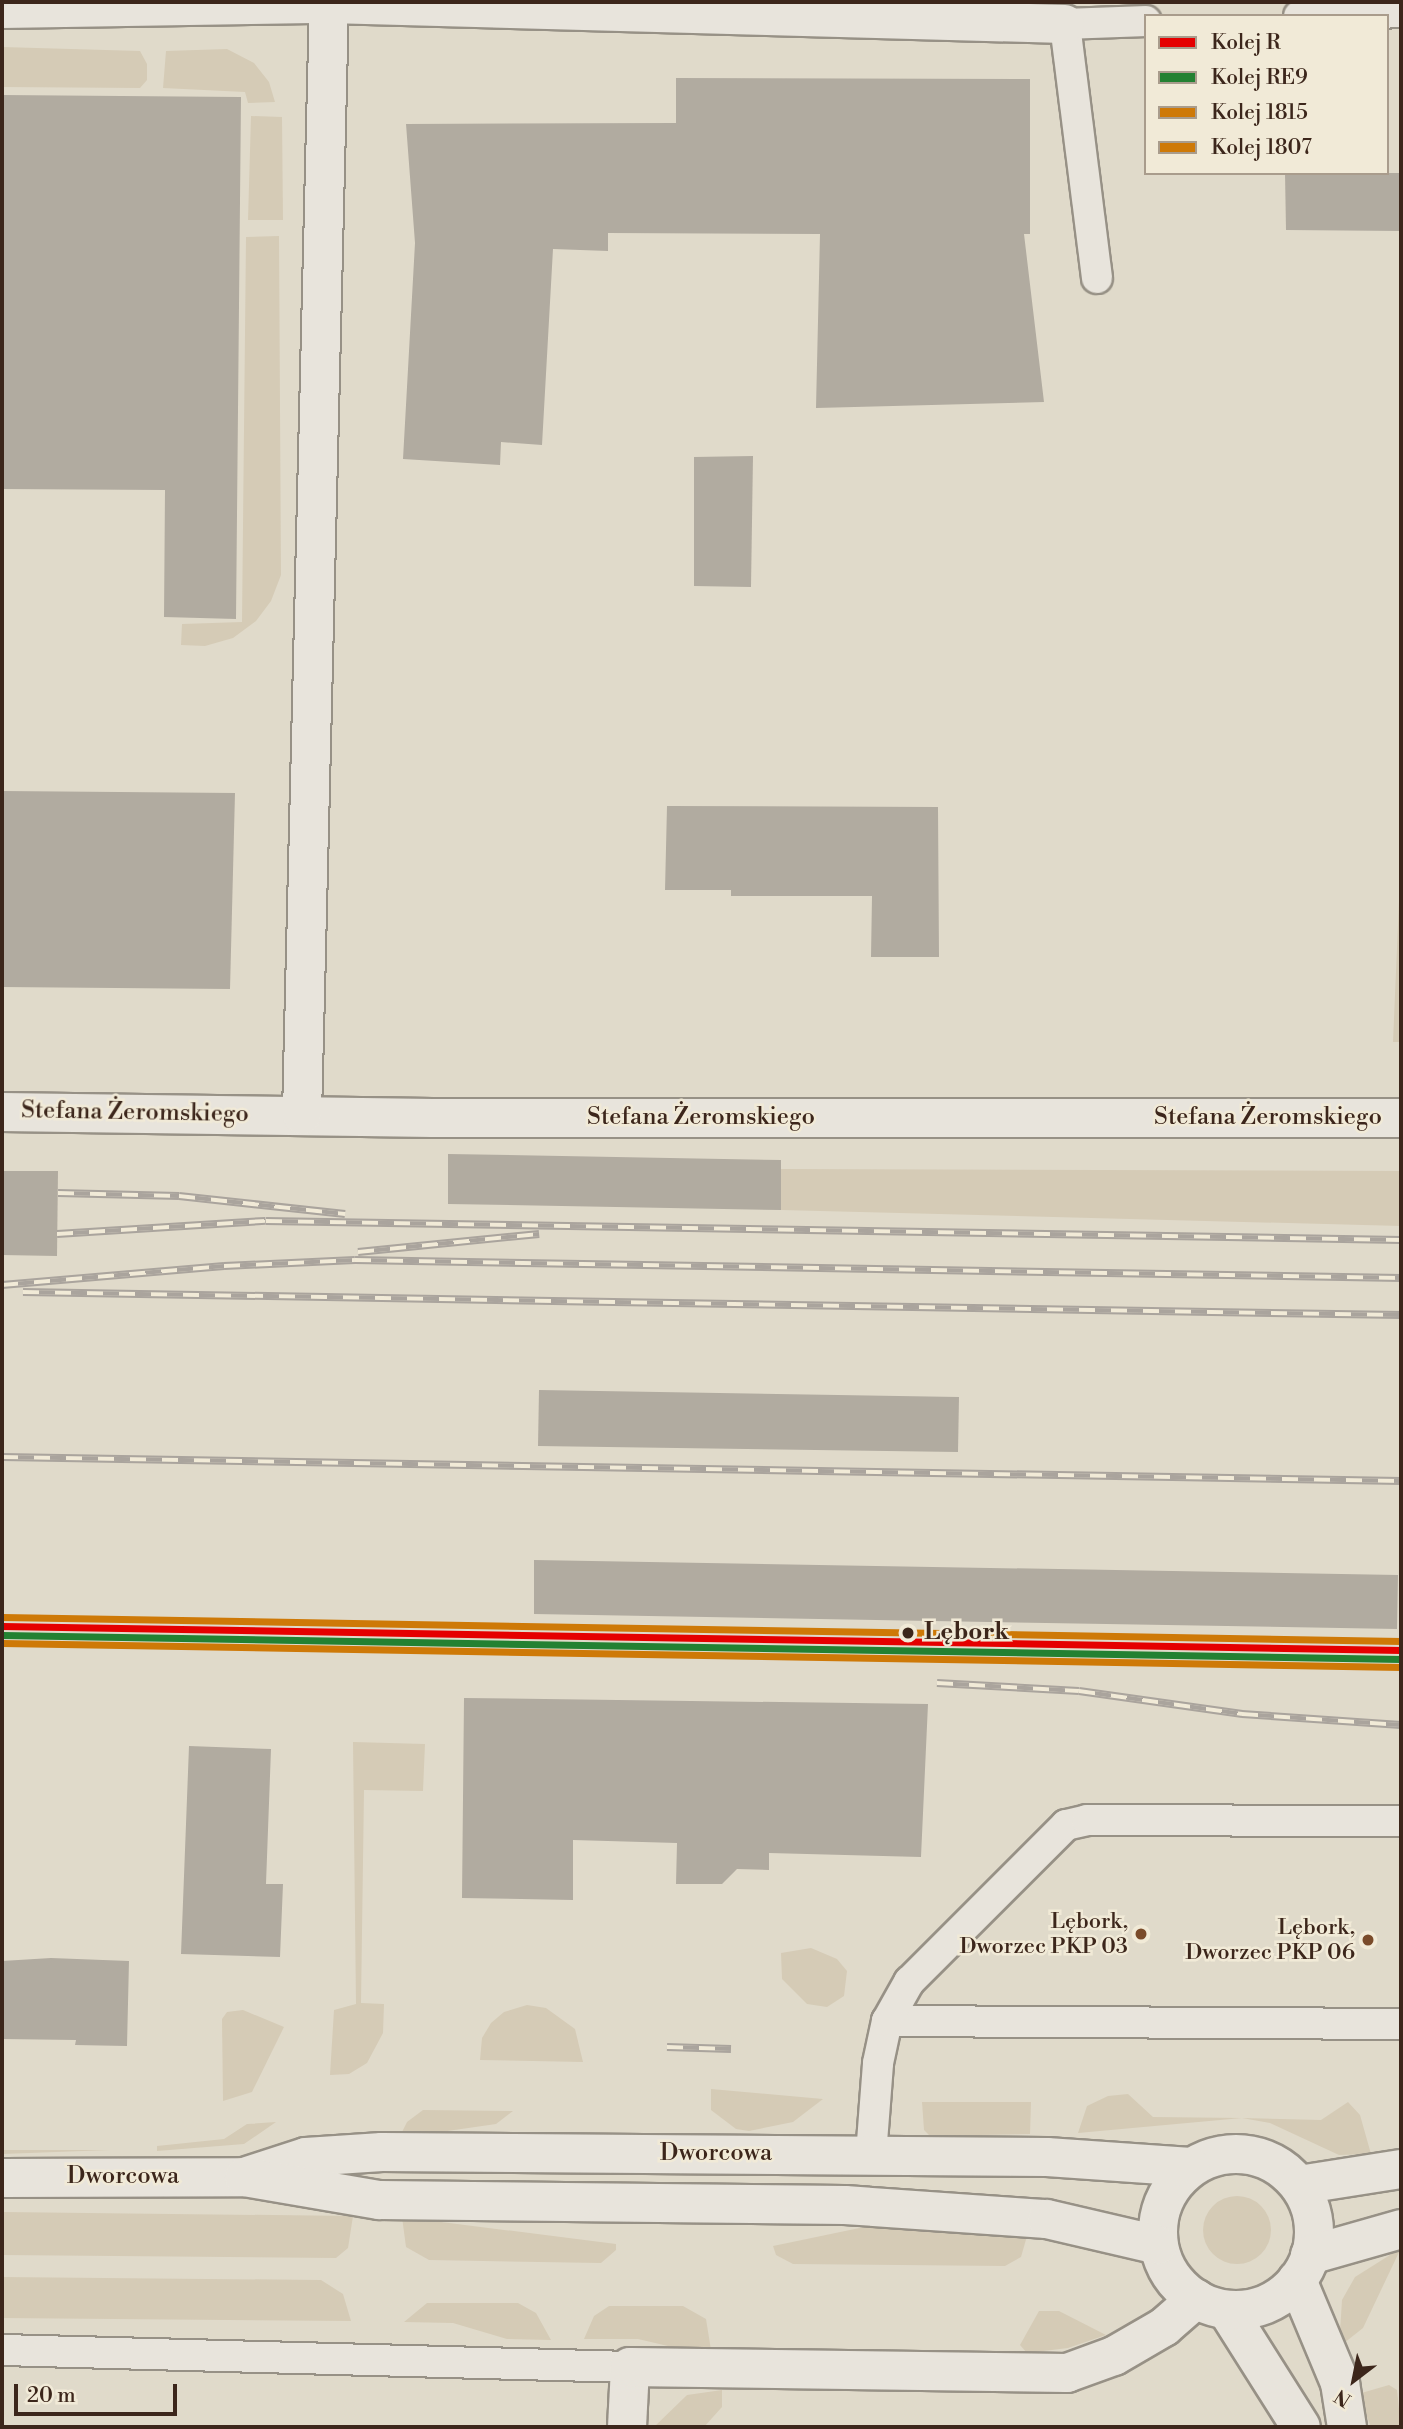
<!DOCTYPE html>
<meta charset="utf-8">
<style>
body{margin:0}
#map{position:relative;width:1403px;height:2429px;overflow:hidden;background:#e0daca;font-family:"Libre Bodoni",serif}
div>[style]{position:absolute}
.green>*{inset:0;background:#d5cbb6}
.round{border-radius:50%}
.building>*{inset:0;background:#b1aba0}
.roads{filter:drop-shadow(2px 0 #979186) drop-shadow(-2px 0 #979186) drop-shadow(0 2px #979186) drop-shadow(0 -2px #979186)}
.service>*{height:30px;margin:-15px;padding:0 15px;transform-origin:15px;border-radius:15px;background:#e8e4dc}
.minor>*{height:38px;margin:-19px;padding:0 19px;transform-origin:19px;border-radius:19px;background:#e8e4dc}
.tertiary>*{height:38px;margin:-19px;padding:0 19px;transform-origin:19px;border-radius:19px;background:#e8e4dc}
.tertiary>.ring{margin:-19px;padding:0;box-sizing:content-box;background:none;border:38px solid #e8e4dc;border-radius:50%}
.rail>*{height:8px;margin-top:-4px;transform-origin:0;background:repeating-linear-gradient(90deg,#f1ead7 0 16px,#aaa49d 0 32px);box-sizing:border-box;border-block:2px solid #aaa49d}
.rail-1>*{height:7px;margin:-3.5px;padding:0 3.5px;transform-origin:3.5px;border-radius:3.5px;background:#e50000}
.rail-2>*{height:7px;margin:-3.5px;padding:0 3.5px;transform-origin:3.5px;border-radius:3.5px;background:#238132}
.rail-3>*{height:7px;margin:-3.5px;padding:0 3.5px;transform-origin:3.5px;border-radius:3.5px;background:#ce7907}
.rail-4>*{height:7px;margin:-3.5px;padding:0 3.5px;transform-origin:3.5px;border-radius:3.5px;background:#ce7907}
.dots>*{width:19px;height:19px;translate:-50% -50%;box-sizing:border-box;border:4px solid #f1ead7;border-radius:50%}
span{translate:-50% -50%;white-space:nowrap;text-align:center;line-height:1.15;-webkit-text-stroke:5px #f1ead7;paint-order:stroke}
.bus-label{font-size:22px;color:#3c261b}
.right{translate:-100% -50%;text-align:right}
.street-label{font-size:24px;color:#3c261b}
.stop-label{font-size:24px;color:#3c261b;font-weight:700}
.left{translate:0 -50%;text-align:left}
.frame{position:absolute;inset:0;border:4px solid #3c261b;pointer-events:none}
.legend{position:absolute;left:1144px;top:14px;width:245px;height:161px;box-sizing:border-box;background:#f1ead7;border:2px solid #a99c8c;margin:0;padding:9px 12px;list-style:none;font-size:21px;color:#3c261b}
.legend li{display:flex;align-items:center;gap:14px;height:35px}
.legend b{width:35px;border:2px solid #a99c8c}
.north{position:absolute;left:1319px;top:2345px;width:70px;height:70px;-webkit-text-stroke:5px #f1ead7;paint-order:stroke;rotate:212deg;font-size:19px;font-weight:700;line-height:28px;text-align:center;color:#3c261b}
.north::after{content:'';display:block;margin:auto;width:24px;height:32px;background:#3c261b;clip-path:polygon(50% 0,100% 100%,50% 72%,0 100%)}
.scale{position:absolute;left:14px;top:2384px;width:163px;height:32px;box-sizing:border-box;border:4px solid #3c261b;border-top:0;padding-left:9px;font-size:21px;line-height:24px;white-space:nowrap;color:#3c261b;-webkit-text-stroke:5px #f1ead7;paint-order:stroke}
</style>
<div id="map">
<div class="green">
<div style="clip-path:polygon(2px 47px,140px 51px,147px 64px,147px 80px,140px 88px,2px 87px)"></div>
<div style="clip-path:polygon(227px 49px,254px 63px,269px 82px,275px 102px,248px 103px,245px 92px,163px 88px,166px 51px)"></div>
<div style="clip-path:polygon(251px 116px,282px 117px,283px 220px,248px 220px)"></div>
<div style="clip-path:polygon(279px 236px,281px 575px,271px 601px,256px 621px,233px 638px,205px 646px,181px 645px,182px 624px,242px 622px,246px 237px)"></div>
<div style="clip-path:polygon(1401px 854px,1401px 1042px,1393px 1042px)"></div>
<div style="clip-path:polygon(781px 1169px,1401px 1171px,1401px 1226px,781px 1210px)"></div>
<div style="clip-path:polygon(353px 1742px,425px 1744px,423px 1791px,364px 1790px,361px 2003px,384px 2004px,383px 2033px,367px 2063px,349px 2074px,330px 2075px,334px 2010px,356px 2004px)"></div>
<div style="clip-path:polygon(811px 1948px,837px 1959px,847px 1971px,844px 1996px,827px 2007px,807px 2004px,782px 1979px,781px 1953px)"></div>
<div style="clip-path:polygon(527px 2005px,546px 2008px,575px 2029px,583px 2062px,480px 2060px,482px 2038px,491px 2023px,504px 2012px)"></div>
<div style="clip-path:polygon(243px 2010px,284px 2027px,252px 2092px,223px 2101px,222px 2019px,227px 2012px)"></div>
<div style="clip-path:polygon(711px 2089px,823px 2099px,793px 2122px,749px 2131px,736px 2129px,711px 2110px)"></div>
<div style="clip-path:polygon(1128px 2094px,1153px 2117px,1242px 2118px,1321px 2120px,1348px 2102px,1360px 2115px,1371px 2154px,1339px 2155px,1270px 2123px,1242px 2118px,1078px 2133px,1087px 2106px,1108px 2096px)"></div>
<div style="clip-path:polygon(922px 2102px,1031px 2102px,1030px 2134px,930px 2136px,924px 2130px)"></div>
<div style="clip-path:polygon(423px 2110px,513px 2111px,496px 2124px,399px 2138px,407px 2122px)"></div>
<div style="clip-path:polygon(276px 2122px,244px 2144px,157px 2151px,157px 2146px,224px 2139px,247px 2124px)"></div>
<div style="clip-path:polygon(2px 2150px,110px 2150px,2px 2154px)"></div>
<div class="round" style="left:1203px;top:2196px;width:68px;height:68px"></div>
<div style="clip-path:polygon(2px 2212px,353px 2216px,348px 2248px,336px 2258px,2px 2255px)"></div>
<div style="clip-path:polygon(402px 2217px,616px 2244px,616px 2250px,601px 2263px,429px 2260px,406px 2247px)"></div>
<div style="clip-path:polygon(874px 2225px,1027px 2236px,1021px 2257px,1005px 2266px,793px 2264px,776px 2255px,773px 2246px)"></div>
<div style="clip-path:polygon(1401px 2248px,1363px 2328px,1339px 2347px,1342px 2300px,1355px 2277px)"></div>
<div style="clip-path:polygon(2px 2277px,321px 2280px,343px 2294px,351px 2321px,2px 2318px)"></div>
<div style="clip-path:polygon(427px 2303px,518px 2303px,536px 2313px,551px 2340px,507px 2339px,453px 2323px,404px 2322px)"></div>
<div style="clip-path:polygon(609px 2306px,683px 2306px,706px 2319px,711px 2350px,685px 2350px,638px 2339px,584px 2339px,594px 2316px)"></div>
<div style="clip-path:polygon(1039px 2311px,1059px 2311px,1106px 2335px,1068px 2348px,1027px 2353px,1020px 2345px)"></div>
<div style="clip-path:polygon(1389px 2385px,1397px 2390px,1401px 2427px,1371px 2427px,1358px 2394px)"></div>
<div style="clip-path:polygon(722px 2390px,722px 2407px,704px 2427px,654px 2427px,687px 2395px)"></div>
</div>
<div class="building">
<div style="clip-path:polygon(676px 78px,1030px 79px,1030px 234px,1024px 234px,1044px 402px,816px 408px,820px 234px,608px 233px,608px 251px,553px 249px,542px 445px,501px 442px,500px 465px,403px 459px,415px 243px,406px 124px,676px 123px)"></div>
<div style="clip-path:polygon(2px 95px,241px 97px,236px 619px,164px 617px,165px 490px,2px 489px)"></div>
<div style="clip-path:polygon(1285px 173px,1401px 173px,1401px 231px,1286px 230px)"></div>
<div style="clip-path:polygon(753px 456px,751px 587px,694px 586px,694px 457px)"></div>
<div style="clip-path:polygon(2px 791px,235px 793px,230px 989px,2px 987px)"></div>
<div style="clip-path:polygon(667px 806px,938px 807px,939px 957px,871px 957px,872px 896px,731px 896px,731px 890px,665px 890px)"></div>
<div style="clip-path:polygon(448px 1154px,781px 1160px,781px 1210px,448px 1204px)"></div>
<div style="clip-path:polygon(2px 1171px,58px 1171px,57px 1256px,2px 1255px)"></div>
<div style="clip-path:polygon(539px 1390px,959px 1397px,958px 1452px,538px 1446px)"></div>
<div style="clip-path:polygon(534px 1560px,1398px 1575px,1397px 1629px,534px 1614px)"></div>
<div style="clip-path:polygon(464px 1698px,928px 1704px,921px 1857px,769px 1853px,769px 1870px,737px 1869px,722px 1884px,676px 1884px,677px 1843px,573px 1840px,573px 1900px,462px 1898px)"></div>
<div style="clip-path:polygon(189px 1746px,271px 1749px,266px 1884px,283px 1884px,280px 1957px,181px 1954px)"></div>
<div style="clip-path:polygon(51px 1958px,129px 1961px,127px 2046px,75px 2045px,76px 2040px,2px 2039px,2px 1961px)"></div>
</div>
<div class="roads">
<div class="service">
<div style="left:1299px;top:16px;width:102px;rotate:-2.2deg"></div>
<div style="left:1097px;top:278px;width:256px;rotate:-97.2deg"></div>
<div style="left:1065px;top:24px;width:81px;rotate:-2.1deg"></div>
<div style="left:887px;top:2021px;width:514px;rotate:0.33deg"></div>
<div style="left:871px;top:2155px;width:92px;rotate:-85.6deg"></div>
<div style="left:878px;top:2063px;width:43px;rotate:-77.9deg"></div>
<div style="left:887px;top:2021px;width:45px;rotate:-60.6deg"></div>
<div style="left:909px;top:1982px;width:222px;rotate:-45deg"></div>
<div style="left:1066px;top:1825px;width:22px;rotate:-13deg"></div>
<div style="left:1087px;top:1820px;width:314px;rotate:0.2deg"></div>
<div style="left:2px;top:2350px;width:628px;rotate:1.55deg"></div>
</div>
<div class="minor">
<div style="left:2px;top:9px;width:327px;rotate:-0.9deg"></div>
<div style="left:329px;top:4px;width:736px;rotate:1.56deg"></div>
<div style="left:2px;top:1112px;width:431px;rotate:0.8deg"></div>
<div style="left:433px;top:1118px;width:968px"></div>
<div style="left:302px;top:1115px;width:1111px;rotate:-88.61deg"></div>
<div style="left:1297px;top:2280px;width:112px;rotate:67.3deg"></div>
<div style="left:1340px;top:2383px;width:45px;rotate:81deg"></div>
<div style="left:1227px;top:2310px;width:138px;rotate:57.7deg"></div>
<div style="left:627px;top:2427px;width:60px;rotate:-87.1deg"></div>
<div style="left:630px;top:2367px;width:437px;rotate:0.8deg"></div>
<div style="left:1067px;top:2373px;width:50px;rotate:-19.9deg"></div>
<div style="left:1114px;top:2356px;width:58px;rotate:-30.1deg"></div>
<div style="left:1164px;top:2327px;width:43px;rotate:-41.2deg"></div>
</div>
<div class="tertiary">
<div class="ring" style="left:1158px;top:2154px;width:118px;height:118px"></div>
<div style="left:250px;top:2175px;width:59px;rotate:-17.8deg"></div>
<div style="left:306px;top:2157px;width:76px;rotate:-3.8deg"></div>
<div style="left:382px;top:2152px;width:665px;rotate:0.43deg"></div>
<div style="left:1047px;top:2157px;width:144px;rotate:4deg"></div>
<div style="left:2px;top:2178px;width:242px;rotate:-0.2deg"></div>
<div style="left:244px;top:2177px;width:137px;rotate:9.7deg"></div>
<div style="left:379px;top:2200px;width:466px;rotate:0.6deg"></div>
<div style="left:845px;top:2205px;width:202px;rotate:4deg"></div>
<div style="left:1047px;top:2219px;width:114px;rotate:13.2deg"></div>
<div style="left:1299px;top:2185px;width:103px;rotate:-8.9deg"></div>
<div style="left:1310px;top:2255px;width:95px;rotate:-15.9deg"></div>
</div>
</div>
<div class="rail">
<div style="left:58px;top:1193px;width:121px;rotate:1.4deg"></div>
<div style="left:179px;top:1196px;width:167px;rotate:6.2deg"></div>
<div style="left:57px;top:1234px;width:209px;rotate:-3.6deg"></div>
<div style="left:266px;top:1221px;width:1135px;rotate:0.96deg"></div>
<div style="left:358px;top:1252px;width:182px;rotate:-5.7deg"></div>
<div style="left:2px;top:1285px;width:223px;rotate:-4.9deg"></div>
<div style="left:224px;top:1266px;width:131px;rotate:-2.6deg"></div>
<div style="left:355px;top:1260px;width:1046px;rotate:0.99deg"></div>
<div style="left:23px;top:1292px;width:1378px;rotate:0.96deg"></div>
<div style="left:2px;top:1457px;width:1399px;rotate:0.98deg"></div>
<div style="left:937px;top:1683px;width:142px;rotate:3.2deg"></div>
<div style="left:1079px;top:1691px;width:165px;rotate:8deg"></div>
<div style="left:1242px;top:1714px;width:159px;rotate:4deg"></div>
<div style="left:667px;top:2047px;width:64px;rotate:1.8deg"></div>
</div>
<div class="rail-1">
<div style="left:2px;top:1626px;width:1399px;rotate:0.98deg"></div>
</div>
<div class="rail-2">
<div style="left:2px;top:1635px;width:1399px;rotate:0.98deg"></div>
</div>
<div class="rail-3">
<div style="left:2px;top:1617px;width:1399px;rotate:0.98deg"></div>
</div>
<div class="rail-4">
<div style="left:2px;top:1643px;width:1399px;rotate:0.98deg"></div>
</div>
<div class="dots">
<div style="left:908px;top:1633px;background:#3c261b"></div>
<div style="left:1141px;top:1934px;background:#7a4b2a"></div>
<div style="left:1368px;top:1940px;background:#7a4b2a"></div>
</div>
<div class="bus-label">
<span class="right" style="left:1128px;top:1934px">Lębork,<br>Dworzec PKP 03</span>
<span class="right" style="left:1355px;top:1940px">Lębork,<br>Dworzec PKP 06</span>
</div>
<div class="street-label">
<span style="left:135px;top:1113px;rotate:1deg">Stefana Żeromskiego</span>
<span style="left:701px;top:1118px">Stefana Żeromskiego</span>
<span style="left:1268px;top:1118px">Stefana Żeromskiego</span>
<span style="left:716px;top:2154px">Dworcowa</span>
<span style="left:123px;top:2177px">Dworcowa</span>
</div>
<div class="stop-label">
<span class="left" style="left:924px;top:1633px">Lębork</span>
</div>
<div class="frame"></div>
<ul class="legend">
<li><b style="height:9px;background:#e50000"></b>Kolej R</li>
<li><b style="height:9px;background:#238132"></b>Kolej RE9</li>
<li><b style="height:9px;background:#ce7907"></b>Kolej 1815</li>
<li><b style="height:9px;background:#ce7907"></b>Kolej 1807</li>
</ul>
<div class="north">N</div>
<div class="scale">20 m</div>
</div>
